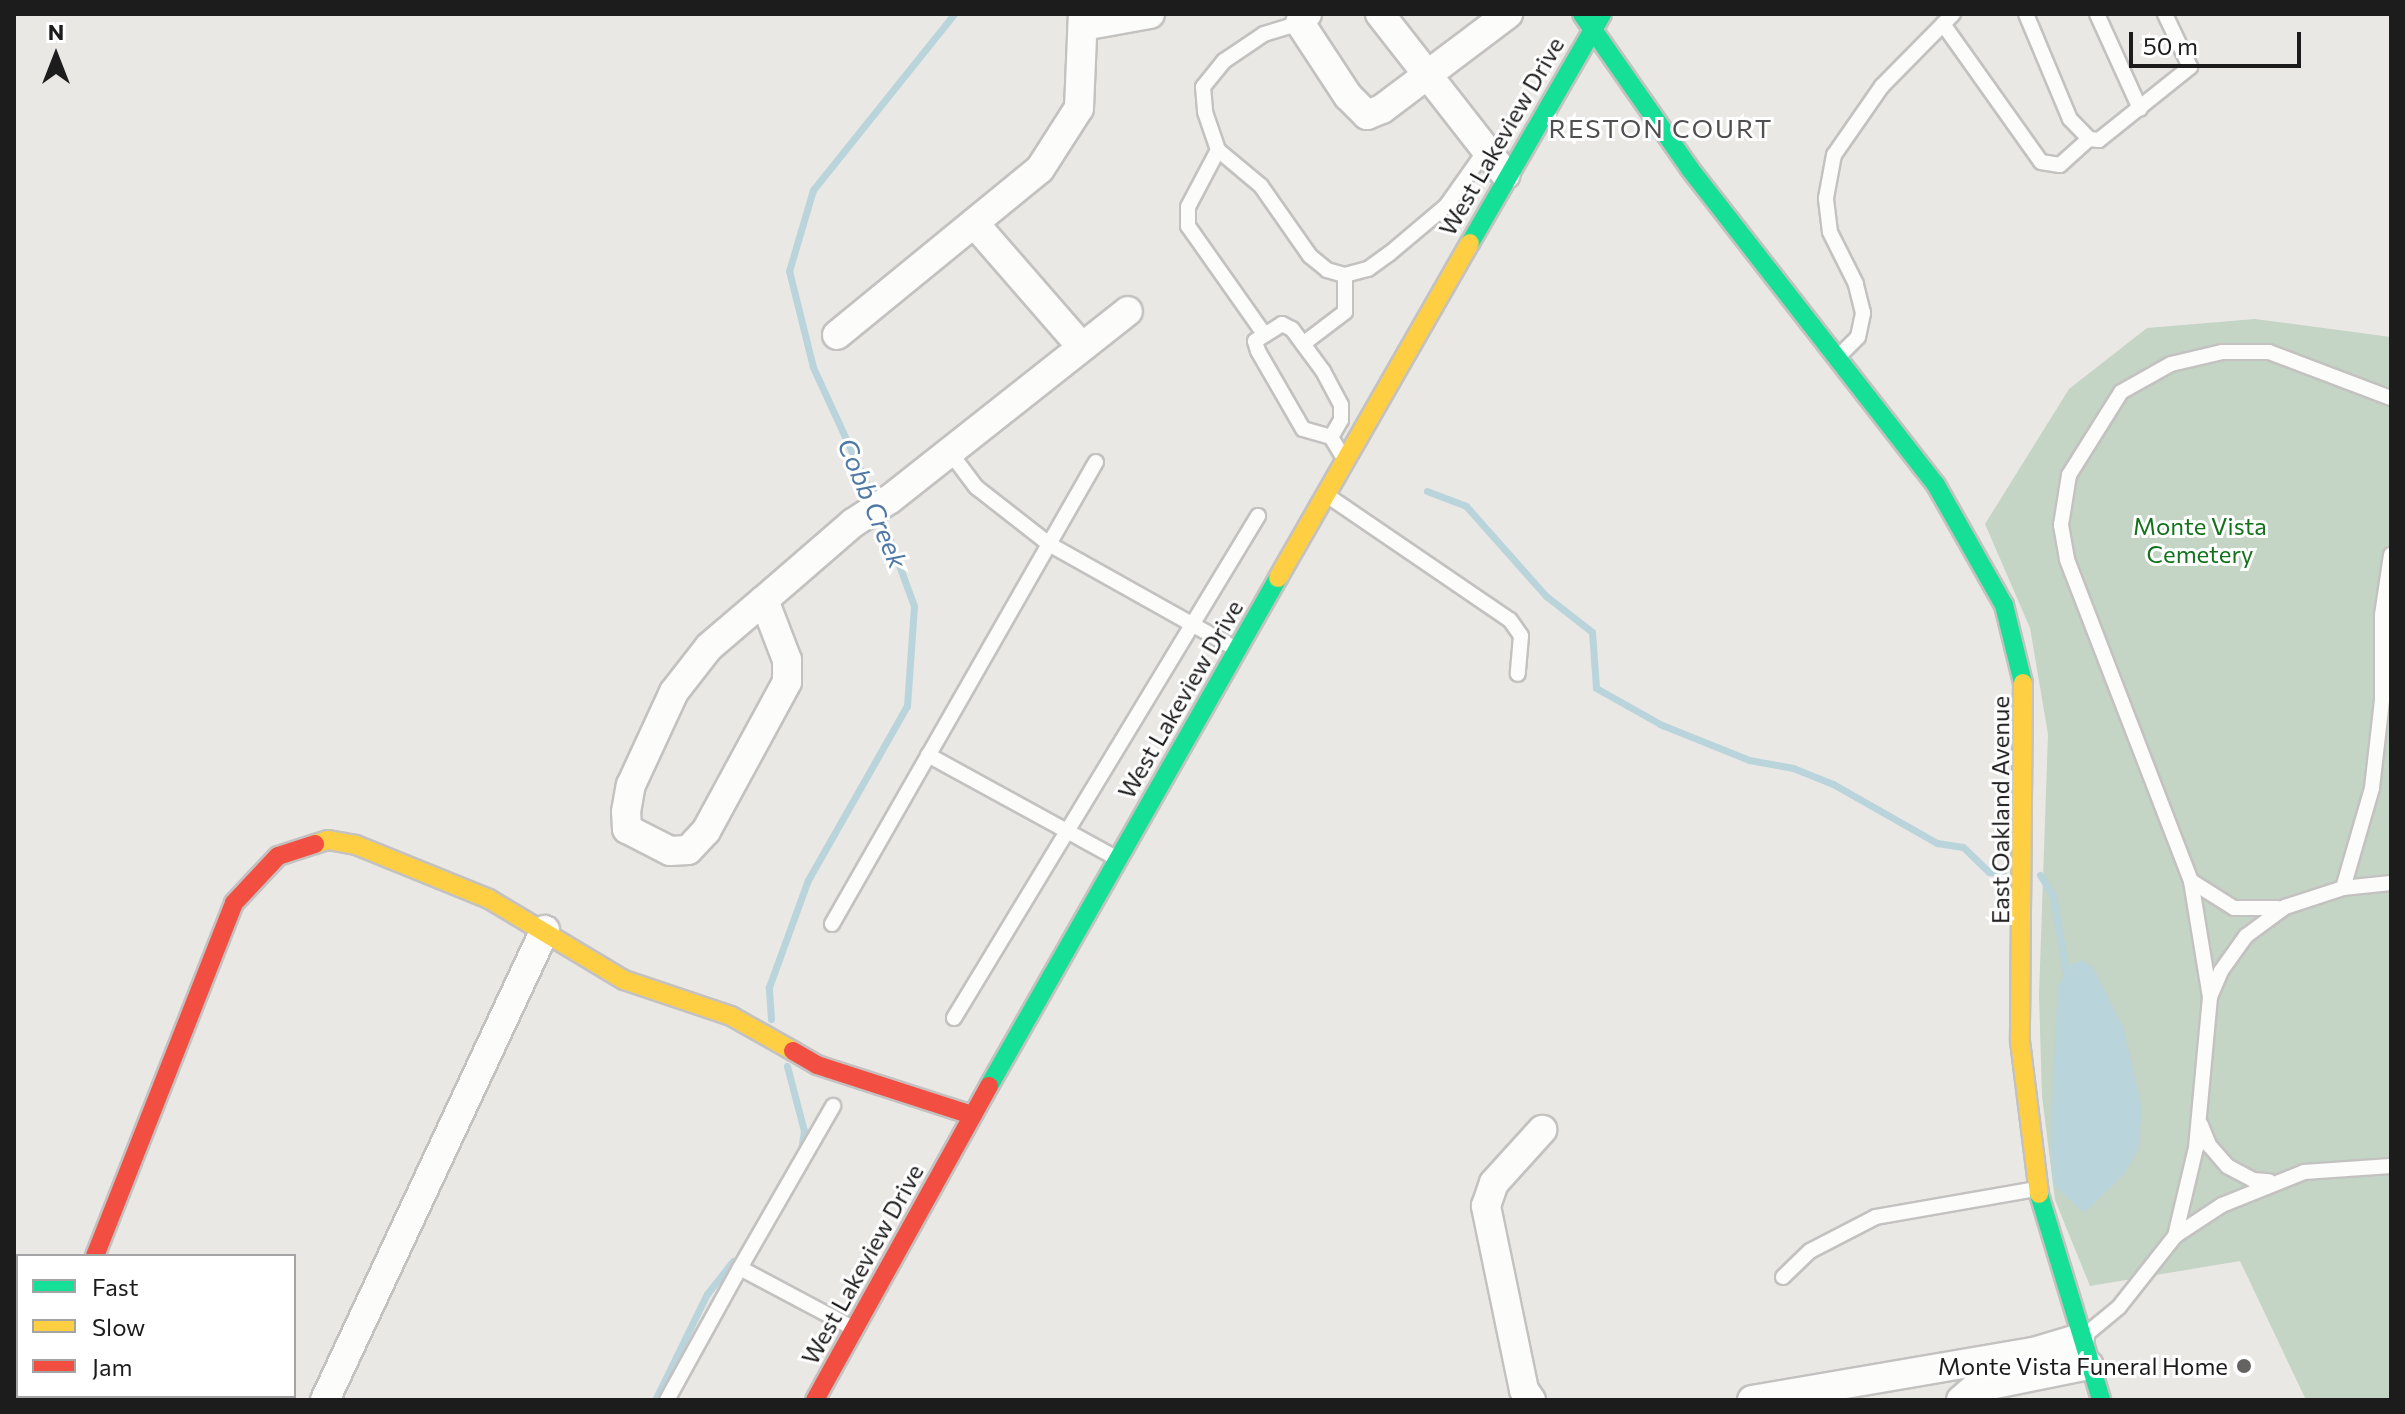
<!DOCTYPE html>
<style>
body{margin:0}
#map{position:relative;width:2405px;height:1414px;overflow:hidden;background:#eae8e5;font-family:Commissioner,sans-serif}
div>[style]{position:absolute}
.cemetery>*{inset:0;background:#c4d4c5}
.water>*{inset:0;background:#bad4dc}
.stream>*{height:7px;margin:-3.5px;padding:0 3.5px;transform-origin:3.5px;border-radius:3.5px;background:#bad4dc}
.roads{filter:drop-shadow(2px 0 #c3c2c1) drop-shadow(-2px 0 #c3c2c1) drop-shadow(0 2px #c3c2c1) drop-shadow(0 -2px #c3c2c1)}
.lane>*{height:14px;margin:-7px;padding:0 7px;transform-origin:7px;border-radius:7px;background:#fcfcfb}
.street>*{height:28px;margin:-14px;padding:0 14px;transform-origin:14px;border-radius:14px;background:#fcfcfb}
.fast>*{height:18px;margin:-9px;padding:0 9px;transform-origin:9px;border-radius:9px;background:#16e098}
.slow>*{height:18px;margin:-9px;padding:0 9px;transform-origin:9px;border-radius:9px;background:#ffcf43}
.jam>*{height:18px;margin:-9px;padding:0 9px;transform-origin:9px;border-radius:9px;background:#f24e42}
.dots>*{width:22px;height:22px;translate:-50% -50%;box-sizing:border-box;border:4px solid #fff;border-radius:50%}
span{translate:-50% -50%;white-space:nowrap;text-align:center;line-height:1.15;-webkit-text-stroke:6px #fff;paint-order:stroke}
.street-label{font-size:24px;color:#1c1c1c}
.park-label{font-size:24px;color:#12721c}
.poi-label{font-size:24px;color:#1c1c1c}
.right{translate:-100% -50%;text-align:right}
.neighbourhood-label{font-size:26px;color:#4f4f4f;letter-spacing:2px}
.water-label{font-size:26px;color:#4f78a4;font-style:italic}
.frame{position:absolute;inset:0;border:16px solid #1c1c1c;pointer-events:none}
.legend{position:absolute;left:16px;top:1254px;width:280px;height:144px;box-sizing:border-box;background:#fff;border:2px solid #a4a4a4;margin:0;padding:10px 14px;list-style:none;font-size:24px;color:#1c1c1c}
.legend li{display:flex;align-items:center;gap:16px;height:40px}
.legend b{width:40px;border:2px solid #a4a4a4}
.north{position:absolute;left:16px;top:16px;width:80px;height:80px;-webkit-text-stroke:6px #fff;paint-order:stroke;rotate:0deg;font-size:22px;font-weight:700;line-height:32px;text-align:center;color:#1c1c1c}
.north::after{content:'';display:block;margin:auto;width:28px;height:36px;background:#1c1c1c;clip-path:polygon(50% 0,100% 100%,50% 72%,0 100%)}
.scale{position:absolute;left:2129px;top:32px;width:172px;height:36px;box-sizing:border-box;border:4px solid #1c1c1c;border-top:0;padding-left:10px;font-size:24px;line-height:28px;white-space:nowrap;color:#1c1c1c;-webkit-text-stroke:6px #fff;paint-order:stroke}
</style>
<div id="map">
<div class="cemetery">
<div style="clip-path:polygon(2255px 319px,2391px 337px,2391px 1400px,2306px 1400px,2240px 1261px,2090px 1286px,2055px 1200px,2042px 1096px,2039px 995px,2048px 734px,2030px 628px,1985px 524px,2069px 389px,2147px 328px)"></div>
</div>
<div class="water">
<div style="clip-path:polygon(2081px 960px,2093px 967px,2123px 1027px,2142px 1108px,2138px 1150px,2123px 1175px,2084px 1213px,2053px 1184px,2051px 1121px,2058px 985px,2069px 966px)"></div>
</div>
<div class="stream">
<div style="left:1427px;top:491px;width:42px;rotate:21deg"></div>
<div style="left:1466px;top:506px;width:120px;rotate:48.4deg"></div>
<div style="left:1546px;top:596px;width:58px;rotate:38deg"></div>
<div style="left:1592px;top:632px;width:56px;rotate:85.9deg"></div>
<div style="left:1596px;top:688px;width:76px;rotate:29.3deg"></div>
<div style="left:1662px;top:725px;width:94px;rotate:21.9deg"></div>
<div style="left:1749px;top:760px;width:45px;rotate:10.3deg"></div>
<div style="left:1793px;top:768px;width:43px;rotate:21.8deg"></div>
<div style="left:1833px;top:784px;width:120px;rotate:29.6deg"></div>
<div style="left:1937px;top:843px;width:26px;rotate:9deg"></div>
<div style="left:1963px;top:847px;width:36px;rotate:44deg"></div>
<div style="left:1989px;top:872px;width:14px;rotate:4deg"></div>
<div style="left:875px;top:502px;width:149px;rotate:-114.7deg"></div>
<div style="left:813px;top:367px;width:99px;rotate:-104deg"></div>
<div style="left:789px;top:271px;width:84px;rotate:-73.5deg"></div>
<div style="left:813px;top:190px;width:226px;rotate:-51.3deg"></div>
<div style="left:2040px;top:875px;width:25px;rotate:58deg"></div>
<div style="left:2053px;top:896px;width:77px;rotate:80.3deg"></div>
<div style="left:771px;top:1019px;width:32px;rotate:-94deg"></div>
<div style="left:769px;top:987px;width:114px;rotate:-70deg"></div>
<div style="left:808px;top:880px;width:200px;rotate:-60.4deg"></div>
<div style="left:907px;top:706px;width:100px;rotate:-86deg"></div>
<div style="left:914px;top:606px;width:99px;rotate:-110.1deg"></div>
<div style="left:787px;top:1066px;width:67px;rotate:75.3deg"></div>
<div style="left:804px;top:1131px;width:25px;rotate:99deg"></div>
<div style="left:655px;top:1400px;width:118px;rotate:-63.9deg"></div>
<div style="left:707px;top:1294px;width:42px;rotate:-51.8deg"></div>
</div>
<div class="roads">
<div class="lane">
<div style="left:2026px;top:14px;width:114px;rotate:67.3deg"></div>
<div style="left:2070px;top:119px;width:28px;rotate:46deg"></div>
<div style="left:2089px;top:139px;width:10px;rotate:6deg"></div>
<div style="left:2099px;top:140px;width:117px;rotate:-38.7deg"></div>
<div style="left:2190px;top:67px;width:59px;rotate:-115.3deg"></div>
<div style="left:2097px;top:14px;width:104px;rotate:65.6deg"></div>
<div style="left:1300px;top:23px;width:38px;rotate:163deg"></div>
<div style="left:1264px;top:34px;width:48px;rotate:146deg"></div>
<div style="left:1224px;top:61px;width:33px;rotate:129deg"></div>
<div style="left:1203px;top:87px;width:25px;rotate:85deg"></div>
<div style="left:1205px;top:112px;width:40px;rotate:71.1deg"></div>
<div style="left:1218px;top:150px;width:56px;rotate:39.9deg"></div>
<div style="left:1261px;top:186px;width:85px;rotate:55deg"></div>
<div style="left:1310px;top:256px;width:22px;rotate:39deg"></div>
<div style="left:1327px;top:270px;width:19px;rotate:16deg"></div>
<div style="left:1345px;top:275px;width:24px;rotate:-15deg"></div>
<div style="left:1368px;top:269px;width:26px;rotate:-36deg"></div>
<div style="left:1389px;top:254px;width:75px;rotate:-40.1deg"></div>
<div style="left:1446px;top:206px;width:67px;rotate:-54.7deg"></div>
<div style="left:1943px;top:24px;width:169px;rotate:54.6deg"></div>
<div style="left:2041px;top:162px;width:19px;rotate:9deg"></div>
<div style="left:2060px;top:165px;width:39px;rotate:-42deg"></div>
<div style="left:1218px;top:150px;width:64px;rotate:117.8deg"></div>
<div style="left:1188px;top:207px;width:19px;rotate:90deg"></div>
<div style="left:1188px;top:226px;width:133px;rotate:54.8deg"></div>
<div style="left:1303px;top:344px;width:53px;rotate:-37.3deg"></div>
<div style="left:1345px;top:312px;width:37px;rotate:-90deg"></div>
<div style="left:1838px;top:357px;width:28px;rotate:-45deg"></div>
<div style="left:1858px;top:337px;width:25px;rotate:-78deg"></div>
<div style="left:1863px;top:313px;width:30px;rotate:-104deg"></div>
<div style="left:1856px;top:284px;width:58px;rotate:-116.6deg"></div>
<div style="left:1830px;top:232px;width:34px;rotate:-97deg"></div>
<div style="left:1826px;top:198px;width:44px;rotate:-79.5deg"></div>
<div style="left:1834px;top:155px;width:84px;rotate:-55.2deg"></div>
<div style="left:1882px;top:86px;width:101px;rotate:-45.4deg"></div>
<div style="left:1331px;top:437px;width:29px;rotate:-164deg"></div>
<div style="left:1303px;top:429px;width:90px;rotate:-120deg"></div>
<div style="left:1258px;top:351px;width:10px;rotate:-107deg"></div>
<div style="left:1255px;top:341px;width:32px;rotate:-32deg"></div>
<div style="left:1282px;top:324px;width:11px;rotate:27deg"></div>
<div style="left:1292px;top:329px;width:52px;rotate:53.6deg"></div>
<div style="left:1323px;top:371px;width:38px;rotate:62deg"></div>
<div style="left:1341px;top:405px;width:15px;rotate:90deg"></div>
<div style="left:1341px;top:420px;width:20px;rotate:120deg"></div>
<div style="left:1331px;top:437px;width:21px;rotate:59deg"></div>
<div style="left:949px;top:451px;width:45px;rotate:53.1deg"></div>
<div style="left:976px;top:487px;width:93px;rotate:38deg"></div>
<div style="left:1049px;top:544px;width:214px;rotate:29.3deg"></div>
<div style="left:1328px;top:496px;width:220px;rotate:34.3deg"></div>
<div style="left:1510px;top:620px;width:19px;rotate:55deg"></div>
<div style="left:1521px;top:636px;width:38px;rotate:95deg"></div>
<div style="left:928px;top:755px;width:212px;rotate:28.7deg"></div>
<div style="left:2191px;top:881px;width:51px;rotate:32.1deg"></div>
<div style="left:2234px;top:908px;width:44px"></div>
<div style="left:2343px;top:888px;width:104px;rotate:-73.8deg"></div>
<div style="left:2372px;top:788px;width:89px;rotate:-83.5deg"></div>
<div style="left:2382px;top:700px;width:85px;rotate:-90deg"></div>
<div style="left:2382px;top:615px;width:61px;rotate:-81.5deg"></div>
<div style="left:832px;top:924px;width:532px;rotate:-60.26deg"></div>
<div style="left:2210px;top:997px;width:118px;rotate:-99.3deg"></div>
<div style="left:2191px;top:881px;width:345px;rotate:-111.1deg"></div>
<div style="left:2067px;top:559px;width:35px;rotate:-100deg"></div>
<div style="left:2061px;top:525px;width:51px;rotate:-80.9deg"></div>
<div style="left:2069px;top:475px;width:98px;rotate:-57.9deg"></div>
<div style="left:2121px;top:392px;width:57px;rotate:-29.2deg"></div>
<div style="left:2171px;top:364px;width:52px;rotate:-13.2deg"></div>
<div style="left:2222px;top:352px;width:47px"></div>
<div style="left:2269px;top:352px;width:130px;rotate:20.7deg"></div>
<div style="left:954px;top:1018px;width:587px;rotate:-58.8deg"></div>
<div style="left:2201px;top:1125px;width:22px;rotate:68deg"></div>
<div style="left:2209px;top:1145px;width:28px;rotate:49deg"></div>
<div style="left:2227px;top:1166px;width:30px;rotate:28deg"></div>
<div style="left:2253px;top:1180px;width:16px;rotate:4deg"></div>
<div style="left:2175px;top:1236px;width:90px;rotate:-76.6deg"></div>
<div style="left:2196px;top:1148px;width:152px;rotate:-84.7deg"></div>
<div style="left:2210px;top:997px;width:28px;rotate:-67deg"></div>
<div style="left:2221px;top:971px;width:43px;rotate:-54.5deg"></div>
<div style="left:2246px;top:936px;width:49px;rotate:-36.6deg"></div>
<div style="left:2285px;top:907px;width:61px;rotate:-18.1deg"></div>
<div style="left:2343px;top:888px;width:48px;rotate:-5.9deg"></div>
<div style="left:740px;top:1268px;width:187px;rotate:-60.1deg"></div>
<div style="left:1783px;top:1277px;width:37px;rotate:-44deg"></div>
<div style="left:1810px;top:1251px;width:74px;rotate:-27.3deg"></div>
<div style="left:1876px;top:1217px;width:162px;rotate:-9.9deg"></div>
<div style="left:2084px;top:1336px;width:45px;rotate:-39.6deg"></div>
<div style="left:2119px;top:1307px;width:90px;rotate:-51.7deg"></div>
<div style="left:2175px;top:1236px;width:56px;rotate:-33.4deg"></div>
<div style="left:2222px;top:1205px;width:88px;rotate:-21.9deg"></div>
<div style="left:2304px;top:1172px;width:87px;rotate:-3.9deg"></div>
<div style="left:667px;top:1400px;width:151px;rotate:-61.1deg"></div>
<div style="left:740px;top:1268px;width:128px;rotate:28deg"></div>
</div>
<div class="street">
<div style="left:1307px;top:14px;width:11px;rotate:128deg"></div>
<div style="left:1300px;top:23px;width:87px;rotate:56.7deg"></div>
<div style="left:1348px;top:96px;width:27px;rotate:45deg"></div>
<div style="left:1367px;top:115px;width:16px;rotate:-22deg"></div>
<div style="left:1382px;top:109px;width:158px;rotate:-37deg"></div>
<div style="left:1380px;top:14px;width:204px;rotate:52deg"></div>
<div style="left:1083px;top:26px;width:68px;rotate:-10.2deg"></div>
<div style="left:974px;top:223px;width:163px;rotate:49deg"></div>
<div style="left:837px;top:335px;width:262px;rotate:-39.3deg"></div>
<div style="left:1040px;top:169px;width:72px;rotate:-57.4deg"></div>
<div style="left:1079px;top:108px;width:94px;rotate:-87.6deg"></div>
<div style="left:764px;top:600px;width:64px;rotate:69deg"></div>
<div style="left:787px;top:660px;width:22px;rotate:90deg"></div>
<div style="left:787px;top:682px;width:170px;rotate:118.5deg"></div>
<div style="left:706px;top:831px;width:26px;rotate:133deg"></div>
<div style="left:688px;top:850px;width:18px;rotate:177deg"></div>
<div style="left:670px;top:851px;width:48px;rotate:-152.9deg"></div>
<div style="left:627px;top:829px;width:17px;rotate:-93deg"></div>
<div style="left:626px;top:812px;width:27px;rotate:-80deg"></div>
<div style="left:631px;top:785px;width:102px;rotate:-65.2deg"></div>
<div style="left:674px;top:692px;width:57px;rotate:-52.1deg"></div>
<div style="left:709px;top:647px;width:72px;rotate:-40.5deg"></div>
<div style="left:764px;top:600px;width:118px;rotate:-40.9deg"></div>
<div style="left:853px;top:523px;width:44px;rotate:-33deg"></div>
<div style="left:890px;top:499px;width:303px;rotate:-38.3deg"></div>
<div style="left:40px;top:1400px;width:4px;rotate:-76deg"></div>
<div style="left:325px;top:1400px;width:519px;rotate:-64.92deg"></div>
<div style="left:1531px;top:1400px;width:12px;rotate:-125deg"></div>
<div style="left:1524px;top:1390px;width:188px;rotate:-101.7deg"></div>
<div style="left:1486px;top:1206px;width:24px;rotate:-71deg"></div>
<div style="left:1494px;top:1183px;width:72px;rotate:-47.8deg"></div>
<div style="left:1752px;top:1400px;width:286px;rotate:-9.7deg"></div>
<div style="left:2034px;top:1352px;width:48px;rotate:-16.9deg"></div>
<div style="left:1961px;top:1400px;width:18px;rotate:-41deg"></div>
<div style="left:1975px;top:1388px;width:116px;rotate:-11.4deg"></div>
</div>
<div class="fast">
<div style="left:1582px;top:14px;width:189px;rotate:55.1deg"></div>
<div style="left:1690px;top:169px;width:400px;rotate:52.1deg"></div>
<div style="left:1936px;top:485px;width:138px;rotate:60.5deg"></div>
<div style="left:2004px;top:605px;width:80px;rotate:76.3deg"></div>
<div style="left:1470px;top:243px;width:264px;rotate:-60deg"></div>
<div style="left:989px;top:1086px;width:584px;rotate:-60.36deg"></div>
<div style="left:2039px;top:1194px;width:215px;rotate:73.2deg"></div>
</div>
<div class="slow">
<div style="left:1278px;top:578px;width:386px;rotate:-60.2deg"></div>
<div style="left:2023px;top:683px;width:358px;rotate:90.5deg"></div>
<div style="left:2020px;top:1041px;width:154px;rotate:82.9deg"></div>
<div style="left:315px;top:844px;width:14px;rotate:-17deg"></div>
<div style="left:328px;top:840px;width:28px;rotate:10deg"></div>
<div style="left:356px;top:845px;width:144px;rotate:22.1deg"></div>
<div style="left:489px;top:899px;width:157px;rotate:31deg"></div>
<div style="left:624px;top:980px;width:113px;rotate:18.6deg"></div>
<div style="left:731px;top:1016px;width:71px;rotate:29.4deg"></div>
</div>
<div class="jam">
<div style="left:793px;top:1051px;width:28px;rotate:30deg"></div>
<div style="left:817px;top:1065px;width:163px;rotate:17.9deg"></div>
<div style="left:95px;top:1256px;width:379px;rotate:-68.5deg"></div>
<div style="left:234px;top:903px;width:64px;rotate:-46.9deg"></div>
<div style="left:278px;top:856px;width:39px;rotate:-18deg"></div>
<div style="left:815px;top:1400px;width:359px;rotate:-61deg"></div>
</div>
</div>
<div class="dots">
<div style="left:2244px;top:1366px;background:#646362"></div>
</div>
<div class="street-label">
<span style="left:1501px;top:136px;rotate:-60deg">West Lakeview Drive</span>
<span style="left:1180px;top:699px;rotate:-60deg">West Lakeview Drive</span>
<span style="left:2000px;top:810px;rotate:-90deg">East Oakland Avenue</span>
<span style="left:862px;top:1264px;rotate:-61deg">West Lakeview Drive</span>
</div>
<div class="park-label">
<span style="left:2200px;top:540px">Monte Vista<br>Cemetery</span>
</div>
<div class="poi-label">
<span class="right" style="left:2228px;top:1366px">Monte Vista Funeral Home</span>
</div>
<div class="neighbourhood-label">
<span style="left:1661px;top:128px">RESTON COURT</span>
</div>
<div class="water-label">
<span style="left:873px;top:503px;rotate:67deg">Cobb Creek</span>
</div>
<div class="frame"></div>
<ul class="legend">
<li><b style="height:10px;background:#16e098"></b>Fast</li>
<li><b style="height:10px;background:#ffcf43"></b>Slow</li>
<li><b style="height:10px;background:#f24e42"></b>Jam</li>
</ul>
<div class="north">N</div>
<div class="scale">50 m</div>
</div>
